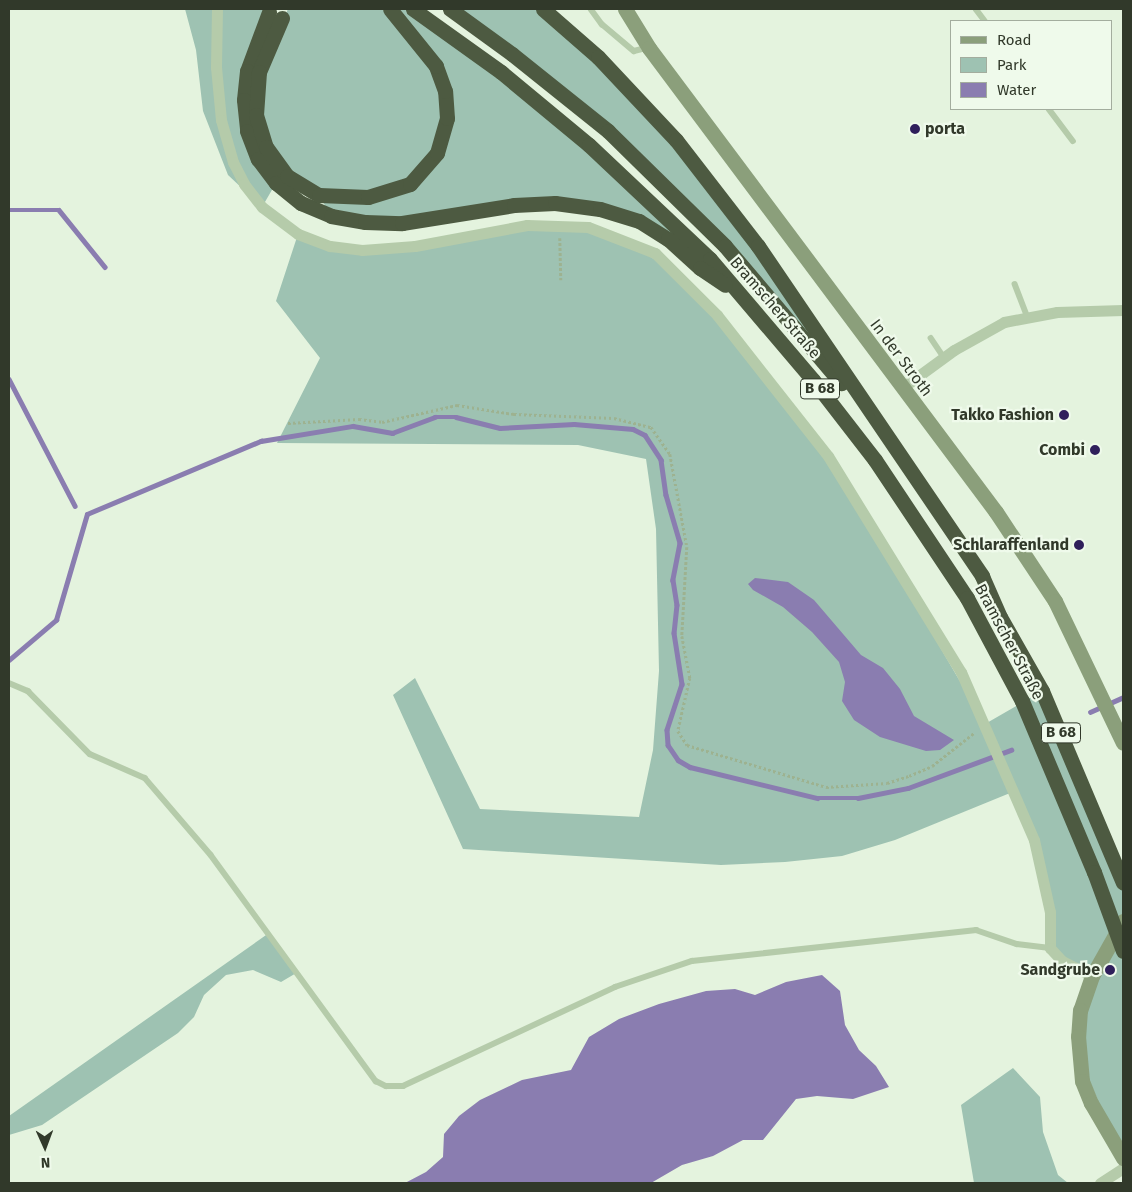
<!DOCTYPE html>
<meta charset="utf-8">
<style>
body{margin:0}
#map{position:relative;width:1132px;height:1192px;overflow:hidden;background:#e4f3de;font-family:"Fira Sans",sans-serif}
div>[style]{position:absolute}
.green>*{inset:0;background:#9ec2b2}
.water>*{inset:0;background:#8a7db0}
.stream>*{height:4.5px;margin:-2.25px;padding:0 2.25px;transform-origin:2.25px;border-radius:2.25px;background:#8a7db0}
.path>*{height:2.5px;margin-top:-1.25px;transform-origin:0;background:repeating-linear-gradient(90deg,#9db290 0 2.5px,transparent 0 5px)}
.lane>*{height:5.5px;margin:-2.75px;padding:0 2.75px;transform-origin:2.75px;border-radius:2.75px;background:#b5cbaa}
.street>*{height:11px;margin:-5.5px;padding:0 5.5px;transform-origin:5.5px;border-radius:5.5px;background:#b5cbaa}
.secondary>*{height:15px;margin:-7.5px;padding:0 7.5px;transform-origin:7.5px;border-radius:7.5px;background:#8b9f7b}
.highway>*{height:15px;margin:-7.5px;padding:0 7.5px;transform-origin:7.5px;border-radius:7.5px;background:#4d5a41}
.highway-bridge>*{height:15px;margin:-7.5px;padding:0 7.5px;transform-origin:7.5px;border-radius:7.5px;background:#4d5a41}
.dots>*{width:14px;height:14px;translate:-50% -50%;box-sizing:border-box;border:2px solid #effaeb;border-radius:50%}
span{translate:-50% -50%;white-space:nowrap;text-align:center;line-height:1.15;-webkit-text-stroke:4.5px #effaeb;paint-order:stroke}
.shield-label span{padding:1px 4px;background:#effaeb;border:1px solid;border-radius:4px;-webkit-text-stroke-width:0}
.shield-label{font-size:15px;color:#31392a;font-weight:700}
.poi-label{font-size:16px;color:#31392a;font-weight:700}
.left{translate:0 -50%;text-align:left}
.right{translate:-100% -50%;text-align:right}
.street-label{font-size:16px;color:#31392a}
.frame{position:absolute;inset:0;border:10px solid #31392a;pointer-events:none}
.legend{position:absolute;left:950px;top:20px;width:162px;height:90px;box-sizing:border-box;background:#effaeb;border:1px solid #a3ad9e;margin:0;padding:6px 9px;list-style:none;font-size:15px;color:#31392a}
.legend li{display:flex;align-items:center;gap:10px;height:25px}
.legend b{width:25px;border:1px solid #a3ad9e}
.north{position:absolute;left:20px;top:1122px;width:50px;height:50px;-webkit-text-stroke:4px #effaeb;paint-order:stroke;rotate:178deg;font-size:14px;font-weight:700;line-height:20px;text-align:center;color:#31392a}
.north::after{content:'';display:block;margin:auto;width:18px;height:22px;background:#31392a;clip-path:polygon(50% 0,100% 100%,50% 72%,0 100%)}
</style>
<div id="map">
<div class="green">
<div style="clip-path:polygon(185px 9px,271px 9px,247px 71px,276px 183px,262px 207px,228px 175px,203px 111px,196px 50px)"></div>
<div style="clip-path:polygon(288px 9px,413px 9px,501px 72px,710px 259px,639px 221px,555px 203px,429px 219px,331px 216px,319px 195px,266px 147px,259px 72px)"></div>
<div style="clip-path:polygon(450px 9px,543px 9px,676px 140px,896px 447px,725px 246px,608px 131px)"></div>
<div style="clip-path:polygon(527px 225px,610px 233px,676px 272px,828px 456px,985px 724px,1042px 691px,1123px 883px,1123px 1158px,1079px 1057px,1091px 976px,1050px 948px,1050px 912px,1015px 791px,895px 840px,842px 856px,785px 862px,721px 865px,463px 849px,393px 695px,415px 678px,480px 809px,639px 817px,653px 750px,659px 671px,656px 529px,646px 459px,578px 445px,277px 443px,320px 358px,276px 301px,298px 234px,362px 250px)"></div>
<div style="clip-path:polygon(269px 933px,298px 972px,281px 982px,253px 970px,226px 975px,204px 995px,194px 1017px,178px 1033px,42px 1125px,9px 1135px,9px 1116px)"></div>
<div style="clip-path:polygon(1013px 1068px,1040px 1097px,1043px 1132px,1058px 1175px,1068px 1183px,974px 1183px,961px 1105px)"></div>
</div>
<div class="water">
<div style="clip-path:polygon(755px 578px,788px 582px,814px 600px,861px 655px,883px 668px,900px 689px,914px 716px,954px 740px,940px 750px,926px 751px,880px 737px,854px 720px,842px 701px,845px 682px,839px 662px,812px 632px,783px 607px,753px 590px,748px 584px)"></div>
<div style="clip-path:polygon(822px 975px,840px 991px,845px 1025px,859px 1050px,876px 1066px,889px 1087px,853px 1099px,817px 1096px,796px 1099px,763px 1140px,743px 1140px,713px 1156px,682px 1165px,651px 1183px,405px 1183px,426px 1172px,443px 1157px,444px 1134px,459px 1116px,480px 1100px,522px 1080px,571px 1070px,589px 1037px,619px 1019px,659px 1004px,706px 991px,735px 989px,755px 995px,786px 982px)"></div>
</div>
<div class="stream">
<div style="left:9px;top:210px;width:50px"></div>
<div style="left:59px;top:210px;width:73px;rotate:51.1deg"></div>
<div style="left:9px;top:379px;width:143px;rotate:62.5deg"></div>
<div style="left:9px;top:660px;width:62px;rotate:-40.4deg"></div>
<div style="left:56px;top:620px;width:110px;rotate:-73.7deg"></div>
<div style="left:87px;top:514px;width:189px;rotate:-22.8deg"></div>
<div style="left:261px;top:441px;width:93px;rotate:-9.3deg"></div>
<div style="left:353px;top:426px;width:40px;rotate:10deg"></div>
<div style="left:392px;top:433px;width:46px;rotate:-20.4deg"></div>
<div style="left:435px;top:417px;width:21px"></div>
<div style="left:456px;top:417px;width:45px;rotate:14deg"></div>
<div style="left:500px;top:428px;width:74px;rotate:-3.1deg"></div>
<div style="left:574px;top:424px;width:59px;rotate:4.8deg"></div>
<div style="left:633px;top:429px;width:13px;rotate:27deg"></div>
<div style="left:645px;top:435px;width:30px;rotate:57deg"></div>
<div style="left:661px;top:460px;width:35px;rotate:82deg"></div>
<div style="left:666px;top:495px;width:50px;rotate:73.7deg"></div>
<div style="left:680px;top:543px;width:38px;rotate:101deg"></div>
<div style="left:673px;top:580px;width:25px;rotate:81deg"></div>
<div style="left:677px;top:605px;width:28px;rotate:96deg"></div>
<div style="left:674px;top:633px;width:52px;rotate:81.1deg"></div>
<div style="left:682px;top:684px;width:48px;rotate:108.1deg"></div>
<div style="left:667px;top:730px;width:15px;rotate:86deg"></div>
<div style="left:668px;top:745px;width:18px;rotate:56deg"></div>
<div style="left:678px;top:760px;width:14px;rotate:30deg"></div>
<div style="left:690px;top:767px;width:131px;rotate:13.7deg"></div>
<div style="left:817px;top:798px;width:41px"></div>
<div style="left:858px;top:798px;width:51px;rotate:-11.3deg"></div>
<div style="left:908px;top:788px;width:110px;rotate:-20.3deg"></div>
<div style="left:1090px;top:712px;width:36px;rotate:-24deg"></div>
</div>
<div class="path">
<div style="left:560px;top:238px;width:42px;rotate:88.6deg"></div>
<div style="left:288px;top:423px;width:71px;rotate:-3.2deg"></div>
<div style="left:359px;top:419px;width:23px;rotate:7deg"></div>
<div style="left:382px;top:422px;width:77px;rotate:-12.8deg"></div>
<div style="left:457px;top:405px;width:58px;rotate:9deg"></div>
<div style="left:514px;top:414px;width:100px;rotate:2.3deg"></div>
<div style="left:614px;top:418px;width:38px;rotate:14deg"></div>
<div style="left:651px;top:427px;width:33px;rotate:55deg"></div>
<div style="left:670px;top:454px;width:95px;rotate:79.6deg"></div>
<div style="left:687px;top:547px;width:89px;rotate:93.2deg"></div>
<div style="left:682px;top:636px;width:43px;rotate:79.2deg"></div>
<div style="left:690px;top:678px;width:54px;rotate:102.8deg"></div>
<div style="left:678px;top:731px;width:17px;rotate:57deg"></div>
<div style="left:687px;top:745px;width:145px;rotate:16.8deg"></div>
<div style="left:826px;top:787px;width:61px;rotate:-3.8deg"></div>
<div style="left:887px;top:783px;width:23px;rotate:-18deg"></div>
<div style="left:909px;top:776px;width:25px;rotate:-23deg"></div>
<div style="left:932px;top:766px;width:53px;rotate:-38.2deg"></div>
</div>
<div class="lane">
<div style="left:591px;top:9px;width:19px;rotate:54deg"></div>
<div style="left:602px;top:24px;width:42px;rotate:40.2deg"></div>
<div style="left:634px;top:51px;width:12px;rotate:-14deg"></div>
<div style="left:976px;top:9px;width:15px;rotate:53deg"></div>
<div style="left:1049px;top:109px;width:40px;rotate:53deg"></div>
<div style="left:1015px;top:284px;width:34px;rotate:69deg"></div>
<div style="left:931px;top:338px;width:23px;rotate:56deg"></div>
<div style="left:9px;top:683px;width:21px;rotate:23deg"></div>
<div style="left:28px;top:691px;width:88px;rotate:45.5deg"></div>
<div style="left:90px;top:754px;width:60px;rotate:23.6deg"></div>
<div style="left:145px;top:778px;width:101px;rotate:49.4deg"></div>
<div style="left:211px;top:855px;width:280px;rotate:53.9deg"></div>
<div style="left:376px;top:1081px;width:11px;rotate:27deg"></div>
<div style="left:386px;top:1086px;width:17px"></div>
<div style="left:403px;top:1086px;width:234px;rotate:-25deg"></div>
<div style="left:615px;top:987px;width:81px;rotate:-18.7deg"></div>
<div style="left:692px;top:961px;width:286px;rotate:-6.2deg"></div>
<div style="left:976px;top:930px;width:43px;rotate:18.9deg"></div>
<div style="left:1017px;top:944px;width:33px;rotate:7deg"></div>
</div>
<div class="street">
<div style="left:217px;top:9px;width:58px;rotate:91deg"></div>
<div style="left:216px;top:67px;width:53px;rotate:84.6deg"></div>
<div style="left:221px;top:120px;width:44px;rotate:74.1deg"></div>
<div style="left:233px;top:162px;width:25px;rotate:63deg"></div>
<div style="left:244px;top:184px;width:29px;rotate:52deg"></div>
<div style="left:262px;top:207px;width:45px;rotate:36.9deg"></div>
<div style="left:298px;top:234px;width:34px;rotate:21deg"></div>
<div style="left:330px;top:246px;width:32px;rotate:7deg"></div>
<div style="left:362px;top:250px;width:53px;rotate:-4.3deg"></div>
<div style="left:415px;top:246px;width:114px;rotate:-10.6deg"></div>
<div style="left:527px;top:225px;width:61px;rotate:1.9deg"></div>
<div style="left:588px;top:227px;width:72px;rotate:21.2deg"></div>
<div style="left:655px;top:253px;width:88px;rotate:45deg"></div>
<div style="left:717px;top:315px;width:179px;rotate:51.8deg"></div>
<div style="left:828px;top:456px;width:254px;rotate:58.4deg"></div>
<div style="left:961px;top:672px;width:183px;rotate:66.5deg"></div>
<div style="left:1034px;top:840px;width:74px;rotate:77.5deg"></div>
<div style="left:1050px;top:912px;width:36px;rotate:90deg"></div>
<div style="left:1050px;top:948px;width:18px;rotate:47deg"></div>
<div style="left:1062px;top:961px;width:34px;rotate:27deg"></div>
<div style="left:902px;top:388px;width:64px;rotate:-36.2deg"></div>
<div style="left:954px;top:350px;width:57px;rotate:-29.2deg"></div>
<div style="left:1004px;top:322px;width:54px;rotate:-10.7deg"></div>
<div style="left:1057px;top:312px;width:66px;rotate:-1.7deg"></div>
<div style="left:1100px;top:1183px;width:27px;rotate:-33deg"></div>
</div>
<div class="secondary">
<div style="left:625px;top:9px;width:46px;rotate:58.4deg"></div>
<div style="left:649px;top:48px;width:579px;rotate:53.21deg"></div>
<div style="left:996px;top:512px;width:107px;rotate:56.5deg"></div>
<div style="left:1055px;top:601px;width:157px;rotate:64.4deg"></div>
<div style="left:1123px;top:921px;width:63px;rotate:119.4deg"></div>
<div style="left:1092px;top:976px;width:36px;rotate:109deg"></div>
<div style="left:1080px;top:1010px;width:26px;rotate:94deg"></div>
<div style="left:1078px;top:1036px;width:45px;rotate:84.9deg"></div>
<div style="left:1082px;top:1081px;width:24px;rotate:68deg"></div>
<div style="left:1091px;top:1103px;width:64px;rotate:59.8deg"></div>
</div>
<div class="highway">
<div style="left:413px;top:9px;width:108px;rotate:35.6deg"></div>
<div style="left:501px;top:72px;width:114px;rotate:39.7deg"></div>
<div style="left:589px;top:145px;width:166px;rotate:43.3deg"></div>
<div style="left:710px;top:259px;width:159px;rotate:49.6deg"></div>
<div style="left:813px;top:380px;width:101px;rotate:52.2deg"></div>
<div style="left:875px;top:460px;width:166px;rotate:56.3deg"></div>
<div style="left:967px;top:598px;width:117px;rotate:61.9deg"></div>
<div style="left:1022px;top:701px;width:186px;rotate:67.2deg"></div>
<div style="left:450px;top:9px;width:77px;rotate:36deg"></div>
<div style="left:512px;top:54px;width:123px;rotate:38.7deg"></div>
<div style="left:608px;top:131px;width:164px;rotate:44.5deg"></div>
<div style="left:725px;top:246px;width:180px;rotate:49.7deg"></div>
<div style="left:543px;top:9px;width:73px;rotate:41.1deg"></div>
<div style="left:598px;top:57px;width:114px;rotate:46.8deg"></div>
<div style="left:676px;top:140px;width:134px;rotate:52.3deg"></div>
<div style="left:758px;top:246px;width:399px;rotate:55.8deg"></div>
<div style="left:982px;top:576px;width:45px;rotate:66.3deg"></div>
<div style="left:1000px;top:617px;width:85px;rotate:60.4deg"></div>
<div style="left:1042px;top:691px;width:208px;rotate:67.1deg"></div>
<div style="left:269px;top:12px;width:63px;rotate:110.4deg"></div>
<div style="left:247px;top:71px;width:29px;rotate:96deg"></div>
<div style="left:244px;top:100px;width:31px;rotate:84deg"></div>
<div style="left:247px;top:131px;width:30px;rotate:69deg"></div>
<div style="left:258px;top:159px;width:30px;rotate:53deg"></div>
<div style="left:276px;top:183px;width:32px;rotate:39deg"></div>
<div style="left:301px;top:203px;width:33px;rotate:23deg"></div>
<div style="left:331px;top:216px;width:35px;rotate:10deg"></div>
<div style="left:365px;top:222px;width:37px;rotate:2deg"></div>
<div style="left:402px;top:223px;width:113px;rotate:-9.1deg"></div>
<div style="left:514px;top:205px;width:41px;rotate:-2.8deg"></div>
<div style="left:555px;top:203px;width:45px;rotate:7.6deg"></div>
<div style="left:600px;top:209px;width:41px;rotate:17.1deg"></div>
<div style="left:639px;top:221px;width:34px;rotate:32deg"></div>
<div style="left:668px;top:239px;width:43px;rotate:42.2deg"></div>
<div style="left:700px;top:268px;width:30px;rotate:34deg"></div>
<div style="left:282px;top:18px;width:59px;rotate:113.1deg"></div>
<div style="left:259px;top:72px;width:43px;rotate:94deg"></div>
<div style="left:256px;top:115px;width:34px;rotate:73deg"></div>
<div style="left:266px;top:147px;width:36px;rotate:54deg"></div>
<div style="left:287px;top:176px;width:37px;rotate:31deg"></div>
<div style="left:319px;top:195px;width:49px;rotate:2.3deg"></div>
<div style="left:368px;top:197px;width:44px;rotate:-17.2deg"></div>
<div style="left:410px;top:184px;width:41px;rotate:-48.9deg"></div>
<div style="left:437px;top:153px;width:36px;rotate:-74deg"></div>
<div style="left:447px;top:118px;width:27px;rotate:-94deg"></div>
<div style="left:445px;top:91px;width:27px;rotate:-110deg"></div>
<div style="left:436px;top:66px;width:73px;rotate:-128.9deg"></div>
</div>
<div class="highway-bridge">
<div style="left:1094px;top:872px;width:84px;rotate:69.8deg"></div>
</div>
<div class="dots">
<div style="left:915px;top:129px;background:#2f1f5b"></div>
<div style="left:1064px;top:415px;background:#2f1f5b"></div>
<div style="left:1095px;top:450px;background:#2f1f5b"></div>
<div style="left:1079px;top:545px;background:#2f1f5b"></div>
<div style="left:1110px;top:970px;background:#2f1f5b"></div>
</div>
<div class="shield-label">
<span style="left:820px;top:389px">B 68</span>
<span style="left:1061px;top:733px">B 68</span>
</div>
<div class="poi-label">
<span class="left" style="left:925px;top:129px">porta</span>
<span class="right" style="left:1054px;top:415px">Takko Fashion</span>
<span class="right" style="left:1085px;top:450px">Combi</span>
<span class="right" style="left:1069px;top:545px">Schlaraffenland</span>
<span class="right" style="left:1100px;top:970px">Sandgrube</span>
</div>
<div class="street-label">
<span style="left:775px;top:308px;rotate:49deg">Bramscher Straße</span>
<span style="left:901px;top:358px;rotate:53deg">In der Stroth</span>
<span style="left:1009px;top:642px;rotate:62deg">Bramscher Straße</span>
</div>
<div class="frame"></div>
<ul class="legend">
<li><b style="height:6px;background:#8b9f7b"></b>Road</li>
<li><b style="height:14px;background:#9ec2b2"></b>Park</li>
<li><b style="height:14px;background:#8a7db0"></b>Water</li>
</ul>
<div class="north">N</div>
</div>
